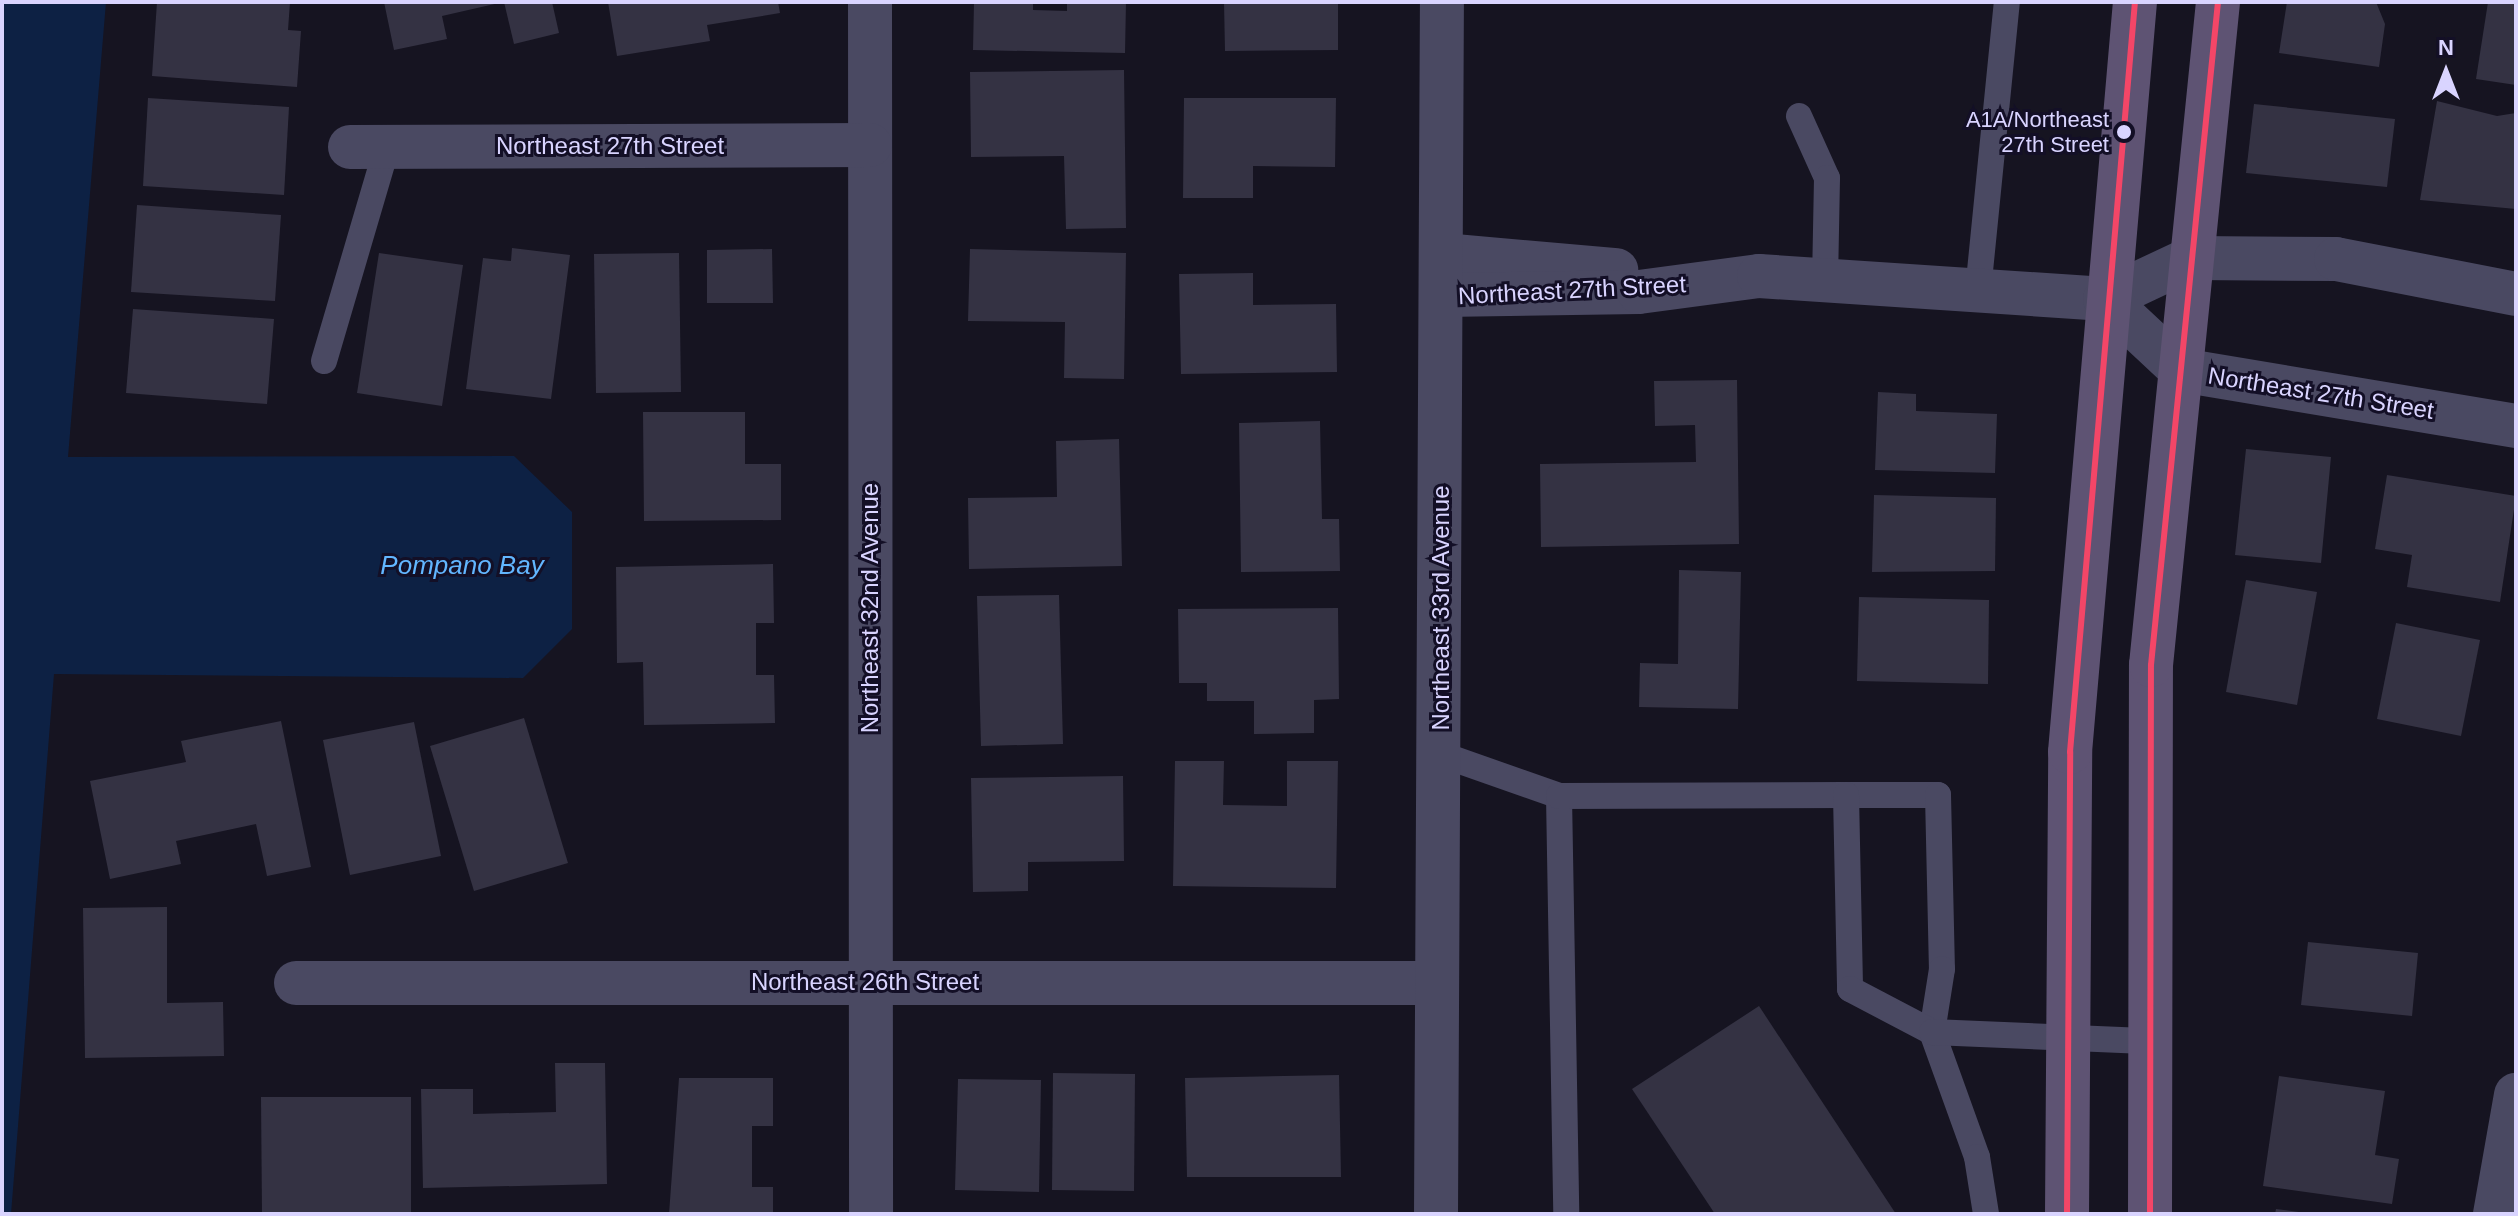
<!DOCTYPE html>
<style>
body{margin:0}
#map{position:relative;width:2518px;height:1216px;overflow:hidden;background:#161421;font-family:Helvetica,sans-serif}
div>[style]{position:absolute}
.water>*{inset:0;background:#0d2144}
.building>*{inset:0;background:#343243}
.lane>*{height:26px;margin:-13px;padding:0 13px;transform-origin:13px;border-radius:13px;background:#4a4962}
.street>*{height:44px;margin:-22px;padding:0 22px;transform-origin:22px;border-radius:22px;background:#4a4962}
.primary>*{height:44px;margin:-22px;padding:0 22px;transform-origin:22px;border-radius:22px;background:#5e5373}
.bus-1>*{height:6px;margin:-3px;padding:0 3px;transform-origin:3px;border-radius:3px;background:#f34667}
.dots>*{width:22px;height:22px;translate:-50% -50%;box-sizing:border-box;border:4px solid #130f26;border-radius:50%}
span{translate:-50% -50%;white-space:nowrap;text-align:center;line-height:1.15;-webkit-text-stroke:6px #130f26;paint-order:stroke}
.bus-label{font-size:22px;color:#d9d4ff}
.right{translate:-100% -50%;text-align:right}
.street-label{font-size:24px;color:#d9d4ff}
.water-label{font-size:26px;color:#62b6ff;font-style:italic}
.frame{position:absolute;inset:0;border:4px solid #d9d4ff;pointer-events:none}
.north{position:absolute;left:2406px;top:32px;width:80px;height:80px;-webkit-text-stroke:6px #130f26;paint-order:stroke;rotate:0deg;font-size:22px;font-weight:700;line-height:32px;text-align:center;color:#d9d4ff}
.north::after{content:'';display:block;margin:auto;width:28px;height:36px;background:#d9d4ff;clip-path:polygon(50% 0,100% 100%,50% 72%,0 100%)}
</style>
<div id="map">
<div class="water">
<div style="clip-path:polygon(2px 2px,106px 2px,68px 457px,514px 456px,572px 512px,572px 629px,523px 678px,54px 674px,11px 1214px,2px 1214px)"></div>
</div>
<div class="building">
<div style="clip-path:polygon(157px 2px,290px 2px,288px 30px,301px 31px,297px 87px,152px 76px)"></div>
<div style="clip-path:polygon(384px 2px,499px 2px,499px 3px,442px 16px,447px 39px,394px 50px)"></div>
<div style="clip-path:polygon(504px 2px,552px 2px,559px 33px,514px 44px)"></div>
<div style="clip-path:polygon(608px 2px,778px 2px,780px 13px,707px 25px,710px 41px,617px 56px)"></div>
<div style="clip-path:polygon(974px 2px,1033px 2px,1033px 10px,1067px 11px,1067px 2px,1126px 2px,1125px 53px,973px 50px)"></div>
<div style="clip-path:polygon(1224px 2px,1338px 2px,1338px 50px,1225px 51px)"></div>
<div style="clip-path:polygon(2287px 2px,2376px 2px,2385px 24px,2379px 67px,2279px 53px)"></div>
<div style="clip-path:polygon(2488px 2px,2516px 2px,2516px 85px,2476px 79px)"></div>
<div style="clip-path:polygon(1124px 70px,1126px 228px,1066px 229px,1064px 156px,971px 157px,970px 72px)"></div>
<div style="clip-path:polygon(148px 98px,289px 107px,284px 195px,143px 186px)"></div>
<div style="clip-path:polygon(1184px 98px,1336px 98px,1335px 167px,1253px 166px,1253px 198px,1183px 198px)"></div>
<div style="clip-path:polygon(2437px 101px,2497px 116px,2516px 113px,2516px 209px,2420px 200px)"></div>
<div style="clip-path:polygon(2254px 104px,2395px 119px,2387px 187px,2246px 173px)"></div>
<div style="clip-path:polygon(137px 205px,281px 215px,275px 301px,131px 292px)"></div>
<div style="clip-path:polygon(512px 248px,570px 255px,551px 399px,466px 389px,483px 258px,511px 261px)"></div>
<div style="clip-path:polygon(772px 249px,773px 303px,707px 303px,707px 250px)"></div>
<div style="clip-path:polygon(970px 249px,1126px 253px,1124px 379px,1064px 378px,1065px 322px,968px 321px)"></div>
<div style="clip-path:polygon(379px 253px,463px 265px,442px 406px,357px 393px)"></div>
<div style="clip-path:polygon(679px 253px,681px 392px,596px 393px,594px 254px)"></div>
<div style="clip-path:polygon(1253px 273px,1253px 305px,1336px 304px,1337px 372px,1181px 374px,1179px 274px)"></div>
<div style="clip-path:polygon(133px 309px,274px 319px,267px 404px,126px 393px)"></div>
<div style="clip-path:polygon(1737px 380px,1739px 544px,1541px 547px,1540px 464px,1696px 462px,1695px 425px,1655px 426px,1654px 381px)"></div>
<div style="clip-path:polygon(1878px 392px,1916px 394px,1916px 411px,1997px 414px,1995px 473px,1875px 470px)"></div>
<div style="clip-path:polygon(643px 412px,745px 412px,745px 464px,781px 464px,781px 520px,644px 521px)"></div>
<div style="clip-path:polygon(1320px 421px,1322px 519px,1339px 519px,1340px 571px,1241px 572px,1239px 423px)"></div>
<div style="clip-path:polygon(1119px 439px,1122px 566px,969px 569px,968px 498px,1057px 497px,1056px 441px)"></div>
<div style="clip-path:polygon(2246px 449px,2331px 457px,2321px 563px,2235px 555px)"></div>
<div style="clip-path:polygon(2387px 475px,2516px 496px,2500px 602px,2407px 587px,2412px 555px,2375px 549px)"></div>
<div style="clip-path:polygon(1874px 495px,1996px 498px,1995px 571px,1872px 572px)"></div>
<div style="clip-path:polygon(773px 564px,774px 623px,756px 623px,756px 675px,774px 675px,775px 723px,644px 725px,643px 662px,617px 663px,616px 567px)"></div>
<div style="clip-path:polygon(1679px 570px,1741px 572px,1738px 709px,1639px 707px,1640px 663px,1678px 664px)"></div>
<div style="clip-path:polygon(2246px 580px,2317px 592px,2297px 705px,2226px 692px)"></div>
<div style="clip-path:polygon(1059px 595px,1063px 744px,981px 746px,977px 596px)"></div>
<div style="clip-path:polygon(1859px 597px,1989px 600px,1988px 684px,1857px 681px)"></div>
<div style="clip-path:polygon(1338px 608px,1339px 699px,1314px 700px,1314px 733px,1254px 734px,1254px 701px,1207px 701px,1207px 683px,1179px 683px,1178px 609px)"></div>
<div style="clip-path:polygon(2396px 623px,2480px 640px,2461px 736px,2377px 719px)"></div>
<div style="clip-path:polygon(524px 718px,568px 863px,474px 891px,430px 746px)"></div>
<div style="clip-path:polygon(281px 721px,311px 867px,267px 876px,256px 824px,176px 841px,181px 864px,110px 879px,90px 781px,186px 762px,181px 741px)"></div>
<div style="clip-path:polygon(414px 722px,441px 856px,350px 875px,323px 740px)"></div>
<div style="clip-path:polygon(1175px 761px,1224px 761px,1223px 805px,1287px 806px,1287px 761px,1338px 761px,1336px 888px,1173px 886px)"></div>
<div style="clip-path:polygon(1123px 776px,1124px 861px,1028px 862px,1028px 891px,973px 892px,971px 778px)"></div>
<div style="clip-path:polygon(167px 907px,167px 1003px,223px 1002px,224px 1056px,85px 1058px,83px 908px)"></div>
<div style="clip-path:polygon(2308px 942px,2418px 953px,2412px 1016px,2301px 1005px)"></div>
<div style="clip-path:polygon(1759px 1006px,1896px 1214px,1715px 1214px,1632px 1089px)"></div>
<div style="clip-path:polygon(555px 1063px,605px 1063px,607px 1184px,423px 1188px,421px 1089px,473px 1089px,473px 1114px,556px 1112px)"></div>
<div style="clip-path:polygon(1053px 1073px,1135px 1074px,1134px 1191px,1052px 1190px)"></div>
<div style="clip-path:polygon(1339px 1075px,1341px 1177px,1187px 1177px,1185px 1078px)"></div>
<div style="clip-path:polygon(2279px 1076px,2385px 1091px,2375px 1155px,2399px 1159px,2392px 1204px,2263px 1186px)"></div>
<div style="clip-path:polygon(679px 1078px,773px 1078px,773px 1126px,752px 1126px,752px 1187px,773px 1187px,773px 1214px,669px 1214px)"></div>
<div style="clip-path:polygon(958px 1079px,1041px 1080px,1039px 1192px,955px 1190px)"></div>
<div style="clip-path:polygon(261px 1097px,411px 1097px,411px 1214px,262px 1214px)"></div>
<div style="clip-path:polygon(2276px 1209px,2299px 1212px,2299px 1214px,2275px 1214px)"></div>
</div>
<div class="lane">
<div style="left:1799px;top:116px;width:68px;rotate:65.7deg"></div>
<div style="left:1827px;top:178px;width:103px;rotate:91.1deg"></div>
<div style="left:1978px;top:291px;width:290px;rotate:-84.3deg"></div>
<div style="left:324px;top:361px;width:223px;rotate:-73.6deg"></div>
<div style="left:1440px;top:754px;width:126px;rotate:19.4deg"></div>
<div style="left:1559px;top:796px;width:418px;rotate:89deg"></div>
<div style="left:1846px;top:795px;width:92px"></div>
<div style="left:1938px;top:795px;width:174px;rotate:88.7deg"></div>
<div style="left:1942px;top:969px;width:64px;rotate:99deg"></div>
<div style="left:1932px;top:1032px;width:133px;rotate:70.2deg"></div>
<div style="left:1977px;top:1157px;width:58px;rotate:81deg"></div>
<div style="left:1559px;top:796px;width:287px;rotate:-0.2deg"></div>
<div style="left:1846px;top:795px;width:194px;rotate:88.8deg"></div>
<div style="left:1850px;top:989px;width:93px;rotate:27.7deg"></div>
<div style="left:1932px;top:1032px;width:219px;rotate:2.4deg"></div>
</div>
<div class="street">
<div style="left:870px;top:2px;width:1212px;rotate:89.95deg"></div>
<div style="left:350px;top:147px;width:520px;rotate:-0.22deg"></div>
<div style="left:1443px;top:255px;width:174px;rotate:5deg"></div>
<div style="left:1443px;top:295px;width:196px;rotate:-0.9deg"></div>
<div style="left:1639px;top:292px;width:121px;rotate:-7.6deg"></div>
<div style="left:1759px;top:276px;width:347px;rotate:3.8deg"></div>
<div style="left:2105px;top:299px;width:96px;rotate:-25.2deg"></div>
<div style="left:2192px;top:258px;width:144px;rotate:0.4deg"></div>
<div style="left:2336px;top:259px;width:183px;rotate:11deg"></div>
<div style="left:2105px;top:299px;width:104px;rotate:43.1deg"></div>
<div style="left:2181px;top:370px;width:340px;rotate:9.5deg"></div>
<div style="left:296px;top:983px;width:1139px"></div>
<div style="left:1436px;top:1214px;width:1212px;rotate:-89.72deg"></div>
<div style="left:2495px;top:1214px;width:121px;rotate:-80deg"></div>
</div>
<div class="primary">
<div style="left:2067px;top:1214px;width:462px;rotate:-89.6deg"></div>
<div style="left:2070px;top:752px;width:753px;rotate:-85.05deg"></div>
<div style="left:2150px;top:1214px;width:549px;rotate:-89.9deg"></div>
<div style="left:2151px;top:665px;width:666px;rotate:-84.23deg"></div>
</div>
<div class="bus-1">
<div style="left:2067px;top:1214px;width:462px;rotate:-89.6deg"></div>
<div style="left:2070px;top:752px;width:753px;rotate:-85.05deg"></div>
<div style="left:2150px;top:1214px;width:549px;rotate:-89.9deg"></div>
<div style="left:2151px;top:665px;width:666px;rotate:-84.23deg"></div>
</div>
<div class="dots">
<div style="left:2124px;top:132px;background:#d9d4ff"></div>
</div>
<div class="bus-label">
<span class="right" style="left:2109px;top:132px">A1A/Northeast<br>27th Street</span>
</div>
<div class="street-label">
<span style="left:610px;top:146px">Northeast 27th Street</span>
<span style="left:1572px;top:290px;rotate:-3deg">Northeast 27th Street</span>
<span style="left:2321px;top:393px;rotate:9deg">Northeast 27th Street</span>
<span style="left:870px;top:608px;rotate:-90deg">Northeast 32nd Avenue</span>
<span style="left:1441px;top:608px;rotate:-90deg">Northeast 33rd Avenue</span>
<span style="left:865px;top:982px">Northeast 26th Street</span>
</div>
<div class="water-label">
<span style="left:462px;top:566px">Pompano Bay</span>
</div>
<div class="frame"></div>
<div class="north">N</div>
</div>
